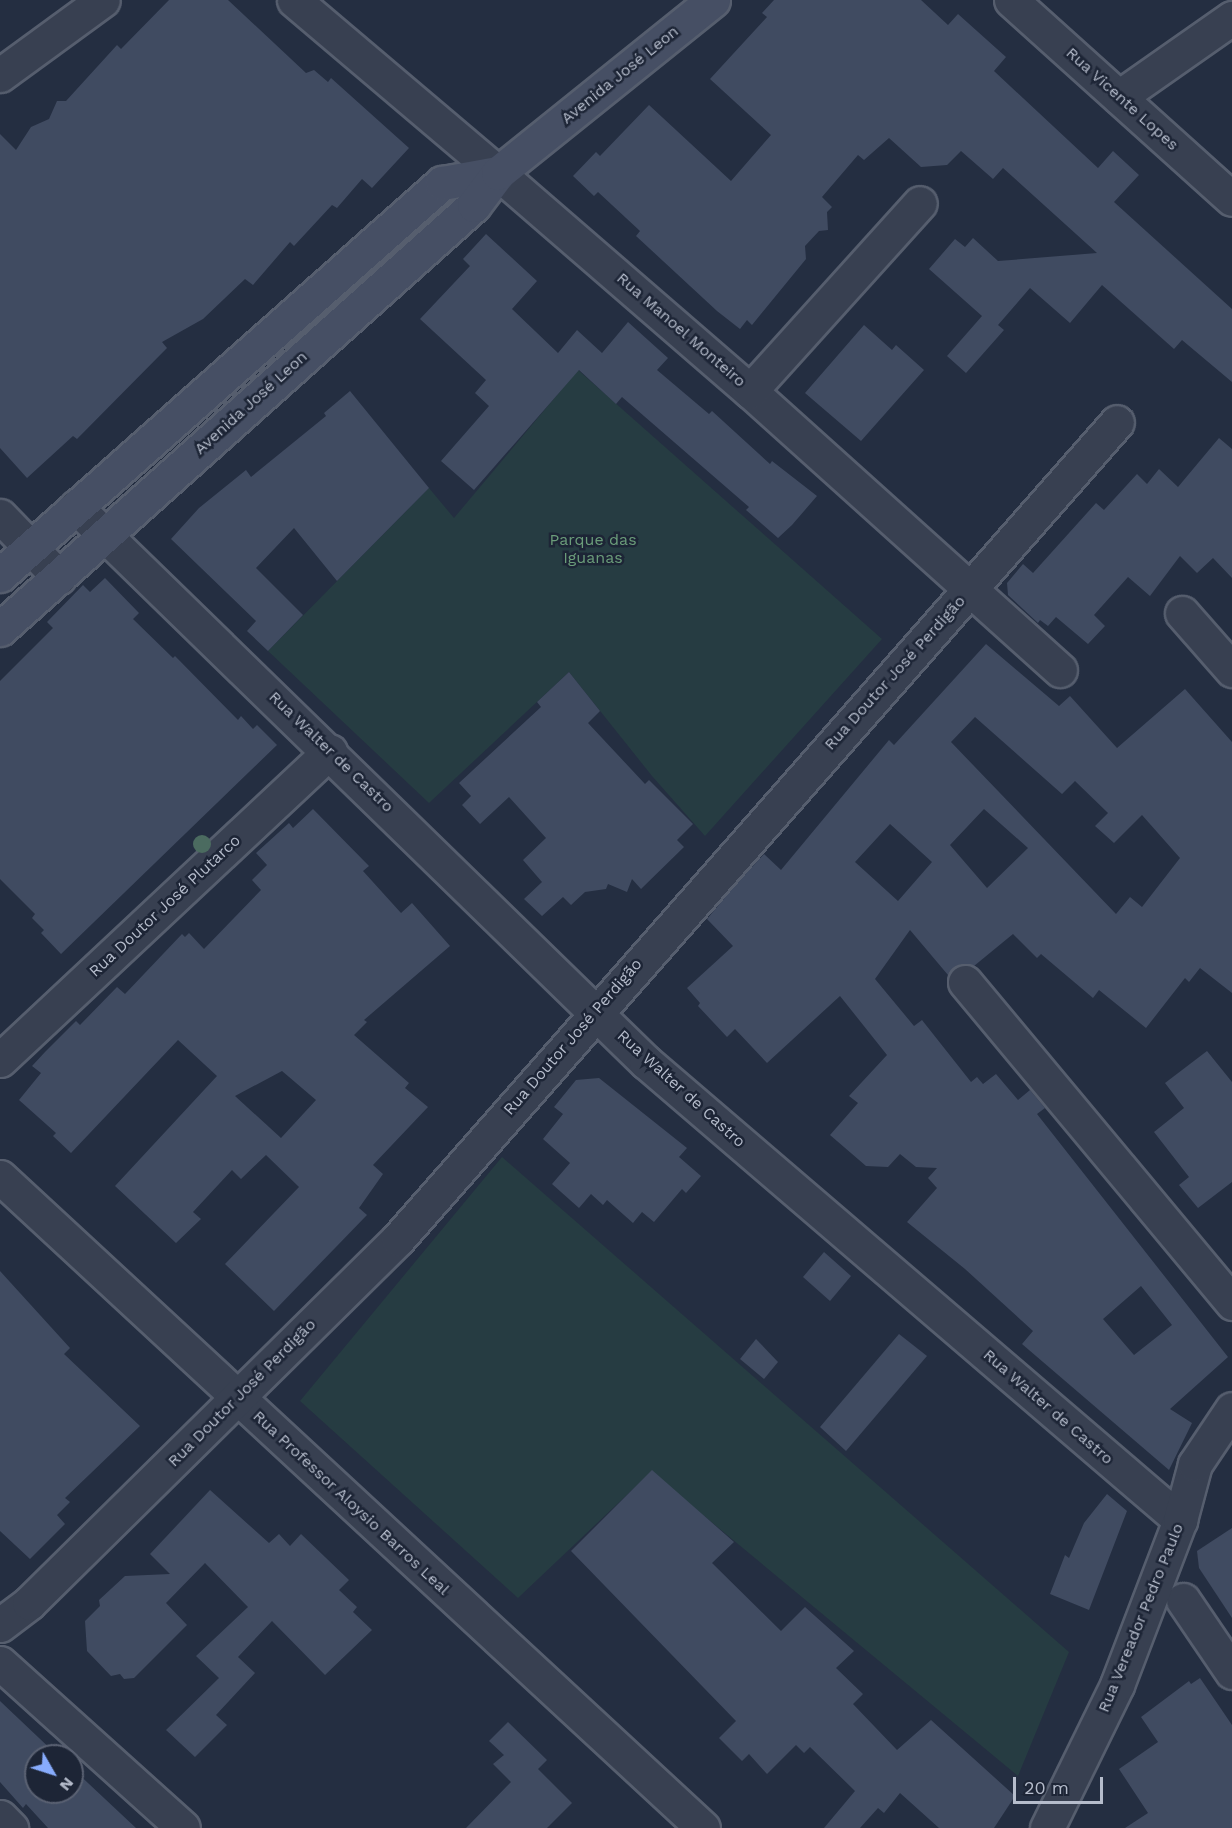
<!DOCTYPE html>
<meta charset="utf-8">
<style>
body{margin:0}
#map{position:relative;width:1232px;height:1828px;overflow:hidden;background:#242e41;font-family:"Work Sans",sans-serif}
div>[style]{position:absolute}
.green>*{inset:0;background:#263c42}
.building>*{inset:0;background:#404b61}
.roads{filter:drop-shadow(2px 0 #565e6e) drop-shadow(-2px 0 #565e6e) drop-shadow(0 2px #565e6e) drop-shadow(0 -2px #565e6e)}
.minor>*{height:33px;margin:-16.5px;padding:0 16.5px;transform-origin:16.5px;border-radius:16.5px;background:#384051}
.tertiary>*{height:33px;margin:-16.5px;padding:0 16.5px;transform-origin:16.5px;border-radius:16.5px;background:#384051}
.secondary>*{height:33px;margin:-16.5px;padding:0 16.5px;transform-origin:16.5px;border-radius:16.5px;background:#464f64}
.trees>*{width:18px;height:18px;margin:-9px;border-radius:50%;background:#4b6b60}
span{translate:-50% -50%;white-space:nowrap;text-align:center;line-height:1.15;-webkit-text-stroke:5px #1d2536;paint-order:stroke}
.street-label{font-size:16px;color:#b5bccb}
.park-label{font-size:16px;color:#6b9d7a}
.north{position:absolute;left:24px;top:1744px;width:60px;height:60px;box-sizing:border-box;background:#1d2536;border:2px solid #5a6172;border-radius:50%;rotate:129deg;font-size:16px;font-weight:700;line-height:24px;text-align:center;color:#b5bccb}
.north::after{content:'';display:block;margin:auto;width:21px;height:27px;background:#88acfd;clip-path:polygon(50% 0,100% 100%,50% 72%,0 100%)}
.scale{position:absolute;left:1013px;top:1777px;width:90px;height:27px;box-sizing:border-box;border:3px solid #b5bccb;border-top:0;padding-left:8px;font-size:18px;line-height:21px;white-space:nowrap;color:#b5bccb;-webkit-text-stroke:4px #1d2536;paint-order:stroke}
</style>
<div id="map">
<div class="green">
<div style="clip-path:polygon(578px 370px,882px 639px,705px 836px,652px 776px,569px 672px,429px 803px,268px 651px,429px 488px,454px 518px)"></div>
<div style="clip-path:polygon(502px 1157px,1069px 1652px,1018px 1776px,651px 1472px,518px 1598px,300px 1401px)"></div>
</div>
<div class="building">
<div style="clip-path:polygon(169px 0,228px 0,306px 73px,314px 70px,328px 82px,331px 78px,409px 148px,372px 188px,362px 179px,337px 208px,332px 205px,294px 246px,290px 242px,253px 285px,245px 279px,203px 319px,162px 342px,167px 348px,77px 439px,73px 436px,27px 478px,0 448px,0 134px,16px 150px,31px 127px,49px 119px,57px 101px,66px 101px,117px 45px,121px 49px)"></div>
<div style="clip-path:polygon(774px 0,921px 0,948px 25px,958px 14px,1006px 57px,994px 71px,1098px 168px,1113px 151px,1139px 175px,1114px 202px,1232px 309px,1232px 382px,1182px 340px,1174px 349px,1102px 285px,1070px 323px,1030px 288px,998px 325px,1004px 330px,966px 373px,947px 356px,982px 316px,929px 269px,955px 239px,965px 247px,973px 238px,998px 261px,1097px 253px,1003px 168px,993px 179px,961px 151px,947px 165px,921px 167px,889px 138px,864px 160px,858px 155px,822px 197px,832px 207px,827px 212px,828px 230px,819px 231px,805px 246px,806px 259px,752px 325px,747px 320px,740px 329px,717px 311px,636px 236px,640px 231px,598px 192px,594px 196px,573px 176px,596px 152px,600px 156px,649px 105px,731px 181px,771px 135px,710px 79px,767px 17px,762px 13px)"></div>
<div style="clip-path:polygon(486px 234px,537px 281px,512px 309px,558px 353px,577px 330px,602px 353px,628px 322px,668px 358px,657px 370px,709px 414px,712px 411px,770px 464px,772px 461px,817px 496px,792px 525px,778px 538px,746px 510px,749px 507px,622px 397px,616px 404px,579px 370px,474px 490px,441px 461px,489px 406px,475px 393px,486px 380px,420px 319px,470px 266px,463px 259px)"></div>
<div style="clip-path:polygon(864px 325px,892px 350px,896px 345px,924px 370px,861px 441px,805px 393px)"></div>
<div style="clip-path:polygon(350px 391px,429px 488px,337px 581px,294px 528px,256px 568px,303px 615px,268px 651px,247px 631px,256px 621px,171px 539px,199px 508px,246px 470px,251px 477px,326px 416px,324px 413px)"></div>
<div style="clip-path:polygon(1219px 438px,1232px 449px,1232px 578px,1213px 558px,1197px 573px,1180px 556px,1150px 596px,1128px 577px,1094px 615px,1105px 626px,1088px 644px,1056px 617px,1048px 626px,1040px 620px,1038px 623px,1008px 595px,1007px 583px,1023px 564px,1033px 573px,1096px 503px,1104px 510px,1137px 474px,1147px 484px,1159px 469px,1178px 487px)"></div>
<div style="clip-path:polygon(105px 578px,139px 613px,133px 619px,173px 658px,175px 656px,238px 720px,241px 716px,253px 729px,257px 725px,277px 745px,61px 954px,41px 933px,44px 930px,32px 918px,35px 914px,0 879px,0 681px,53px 628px,47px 622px,83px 585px,90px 592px)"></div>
<div style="clip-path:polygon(evenodd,986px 644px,1059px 706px,1070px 696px,1117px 748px,1185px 689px,1232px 742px,1232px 993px,1200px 968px,1189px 982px,1185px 978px,1146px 1028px,1099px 990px,1093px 998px,1041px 954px,1037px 958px,1013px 934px,974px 966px,961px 964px,948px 975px,910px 930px,875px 979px,914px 1026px,922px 1020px,971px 1082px,977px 1077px,983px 1084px,996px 1074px,1018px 1100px,1030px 1090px,1045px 1108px,1037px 1114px,1228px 1357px,1170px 1409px,1192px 1423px,1169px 1470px,1022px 1344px,1033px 1331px,965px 1269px,907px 1222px,937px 1188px,928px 1178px,937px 1168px,916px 1167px,900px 1154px,888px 1167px,866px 1166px,830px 1135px,858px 1103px,849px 1096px,887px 1055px,840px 996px,767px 1063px,735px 1029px,727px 1037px,698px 1006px,700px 1003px,687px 988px,733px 946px,707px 919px,736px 884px,764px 854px,781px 870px,889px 740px,894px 745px,986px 644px,975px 717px,1062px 794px,1075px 781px,1108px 813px,1095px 826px,1114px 843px,1142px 815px,1180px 858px,1142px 907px,1130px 897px,1116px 914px,951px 742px,975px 717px,986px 644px,984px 809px,1028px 848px,987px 888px,950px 845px,984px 809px,986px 644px,890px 824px,932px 862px,898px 901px,855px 862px,890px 824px,986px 644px,1141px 1286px,1172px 1325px,1134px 1355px,1103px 1319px,1141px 1286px)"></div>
<div style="clip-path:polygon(569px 672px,600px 711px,588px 723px,645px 784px,649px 780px,693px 824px,677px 840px,684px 847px,641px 889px,632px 879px,627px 892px,608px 884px,606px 889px,585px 892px,571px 905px,563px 897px,542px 916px,524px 899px,542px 882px,523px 860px,546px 838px,509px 797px,480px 824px,462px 805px,471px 796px,459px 783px,541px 707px,537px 702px)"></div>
<div style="clip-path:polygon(evenodd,313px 809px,369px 866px,363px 871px,401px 913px,412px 903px,450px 946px,364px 1020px,367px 1022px,354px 1035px,409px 1083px,405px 1088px,428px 1107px,373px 1165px,383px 1174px,359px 1208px,367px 1215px,274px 1311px,225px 1264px,299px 1187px,266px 1155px,241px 1179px,232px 1170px,193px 1212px,201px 1219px,176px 1243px,115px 1186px,217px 1076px,178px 1040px,71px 1153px,53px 1136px,56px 1133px,19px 1100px,41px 1073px,32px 1066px,45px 1052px,76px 1021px,80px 1025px,117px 987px,125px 994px,182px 934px,185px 937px,189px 933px,204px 949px,261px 890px,252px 880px,267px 865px,256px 853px,289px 823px,293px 828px,313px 809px,282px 1071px,316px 1100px,281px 1138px,235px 1096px,282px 1071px)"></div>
<div style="clip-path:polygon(1207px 1051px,1232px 1082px,1232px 1182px,1198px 1208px,1179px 1185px,1189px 1177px,1154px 1132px,1184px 1108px,1165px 1083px)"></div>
<div style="clip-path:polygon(599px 1078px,687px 1148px,679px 1157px,701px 1176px,686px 1193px,682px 1189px,654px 1222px,642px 1212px,633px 1223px,607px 1200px,603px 1205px,591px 1194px,579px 1208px,552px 1184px,570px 1163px,543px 1139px,563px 1114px,554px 1107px,576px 1080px)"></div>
<div style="clip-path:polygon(824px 1252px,851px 1276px,830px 1301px,803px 1277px)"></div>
<div style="clip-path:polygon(0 1271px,70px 1348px,64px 1354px,140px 1426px,65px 1498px,70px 1502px,57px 1515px,65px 1524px,30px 1559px,0 1531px)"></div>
<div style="clip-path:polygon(899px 1334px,927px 1356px,846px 1451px,820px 1427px)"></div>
<div style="clip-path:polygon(756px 1339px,778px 1362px,764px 1379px,740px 1359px)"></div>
<div style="clip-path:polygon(652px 1470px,734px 1542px,712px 1563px,781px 1631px,805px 1607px,854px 1651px,836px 1668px,863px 1694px,853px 1704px,897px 1750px,931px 1720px,1015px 1796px,994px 1828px,939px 1828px,900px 1793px,884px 1813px,878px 1808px,860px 1828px,824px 1828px,855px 1791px,810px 1747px,804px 1753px,796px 1745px,767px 1774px,749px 1754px,742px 1761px,719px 1738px,736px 1721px,571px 1551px)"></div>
<div style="clip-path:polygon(210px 1490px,269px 1543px,279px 1534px,290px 1546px,301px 1534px,349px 1580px,339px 1590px,357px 1607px,353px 1612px,372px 1630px,325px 1675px,272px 1621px,238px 1657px,255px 1673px,216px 1715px,227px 1725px,195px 1757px,166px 1730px,219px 1678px,196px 1656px,248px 1607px,205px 1563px,166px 1603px,187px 1625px,134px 1678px,124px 1679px,120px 1674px,111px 1676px,87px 1651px,85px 1621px,100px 1606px,99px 1600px,125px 1576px,170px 1574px,150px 1554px)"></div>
<div style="clip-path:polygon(1107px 1494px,1127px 1511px,1089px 1610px,1050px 1594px,1065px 1555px,1069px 1558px,1084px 1523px)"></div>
<div style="clip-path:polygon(1232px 1528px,1232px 1618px,1199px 1568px,1197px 1551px)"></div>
<div style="clip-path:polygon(1200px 1678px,1232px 1725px,1232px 1828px,1125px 1828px,1148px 1813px,1119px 1769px,1158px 1742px,1141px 1717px,1189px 1681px,1191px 1684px)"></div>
<div style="clip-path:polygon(0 1701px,58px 1756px,36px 1756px,36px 1792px,72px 1792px,72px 1768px,136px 1828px,48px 1828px,26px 1804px,23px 1808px,0 1782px)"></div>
<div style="clip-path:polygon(508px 1722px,547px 1760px,538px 1769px,572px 1803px,547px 1828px,466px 1828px,511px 1782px,493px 1764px,504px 1755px,489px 1741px)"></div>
</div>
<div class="roads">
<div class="minor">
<div style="left:1011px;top:0;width:297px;rotate:42deg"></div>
<div style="left:0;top:75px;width:127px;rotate:-36.1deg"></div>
<div style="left:1119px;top:97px;width:138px;rotate:-35deg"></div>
<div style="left:498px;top:173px;width:333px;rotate:40.9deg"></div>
<div style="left:750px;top:391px;width:417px;rotate:42deg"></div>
<div style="left:750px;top:391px;width:253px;rotate:-47.9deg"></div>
<div style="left:76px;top:507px;width:796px;rotate:44.24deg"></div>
<div style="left:646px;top:1062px;width:704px;rotate:40.62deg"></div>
<div style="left:0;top:516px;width:85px;rotate:46deg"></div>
<div style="left:1182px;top:613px;width:76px;rotate:48.7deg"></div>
<div style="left:965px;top:982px;width:418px;rotate:50.2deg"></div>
<div style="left:0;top:1060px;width:452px;rotate:-43.1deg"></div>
<div style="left:0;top:1177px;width:958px;rotate:42.8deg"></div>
<div style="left:1183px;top:1600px;width:87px;rotate:55.8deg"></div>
<div style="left:0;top:1625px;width:36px;rotate:-37deg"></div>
<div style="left:29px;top:1603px;width:518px;rotate:-44.61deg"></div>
<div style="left:398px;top:1239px;width:1088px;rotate:-48.65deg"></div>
<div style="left:0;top:1663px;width:246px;rotate:42deg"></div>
<div style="left:0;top:1817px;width:16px;rotate:45deg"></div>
<div style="left:1047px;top:1828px;width:159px;rotate:-63.9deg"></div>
<div style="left:1117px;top:1685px;width:177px;rotate:-69.1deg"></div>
<div style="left:1180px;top:1520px;width:58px;rotate:-75deg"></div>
<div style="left:1195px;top:1464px;width:66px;rotate:-56.1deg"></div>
</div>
<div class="tertiary">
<div style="left:294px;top:0;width:267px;rotate:40.3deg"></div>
</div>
<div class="secondary">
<div style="left:0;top:575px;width:591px;rotate:-41.57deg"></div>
<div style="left:442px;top:183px;width:57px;rotate:-10.1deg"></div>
<div style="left:0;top:629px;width:636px;rotate:-41.81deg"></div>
<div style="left:474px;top:205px;width:40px;rotate:-53deg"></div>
<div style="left:498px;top:173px;width:276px;rotate:-38.8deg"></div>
</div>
</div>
<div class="trees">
<div style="left:202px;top:844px"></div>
</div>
<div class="street-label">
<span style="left:620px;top:75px;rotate:-39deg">Avenida José Leon</span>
<span style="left:1122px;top:99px;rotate:42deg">Rua Vicente Lopes</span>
<span style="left:681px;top:330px;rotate:41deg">Rua Manoel Monteiro</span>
<span style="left:251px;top:403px;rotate:-42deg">Avenida José Leon</span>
<span style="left:895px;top:673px;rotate:-48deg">Rua Doutor José Perdigão</span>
<span style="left:331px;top:752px;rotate:44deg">Rua Walter de Castro</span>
<span style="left:165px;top:906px;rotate:-43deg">Rua Doutor José Plutarco</span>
<span style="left:573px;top:1037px;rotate:-49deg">Rua Doutor José Perdigão</span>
<span style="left:681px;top:1089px;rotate:42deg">Rua Walter de Castro</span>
<span style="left:242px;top:1393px;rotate:-45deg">Rua Doutor José Perdigão</span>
<span style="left:1048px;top:1407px;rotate:41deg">Rua Walter de Castro</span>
<span style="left:351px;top:1503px;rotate:43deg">Rua Professor Aloysio Barros Leal</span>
<span style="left:1141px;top:1618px;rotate:-68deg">Rua Vereador Pedro Paulo</span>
</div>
<div class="park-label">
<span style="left:593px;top:549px">Parque das<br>Iguanas</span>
</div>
<div class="north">N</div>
<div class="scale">20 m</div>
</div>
